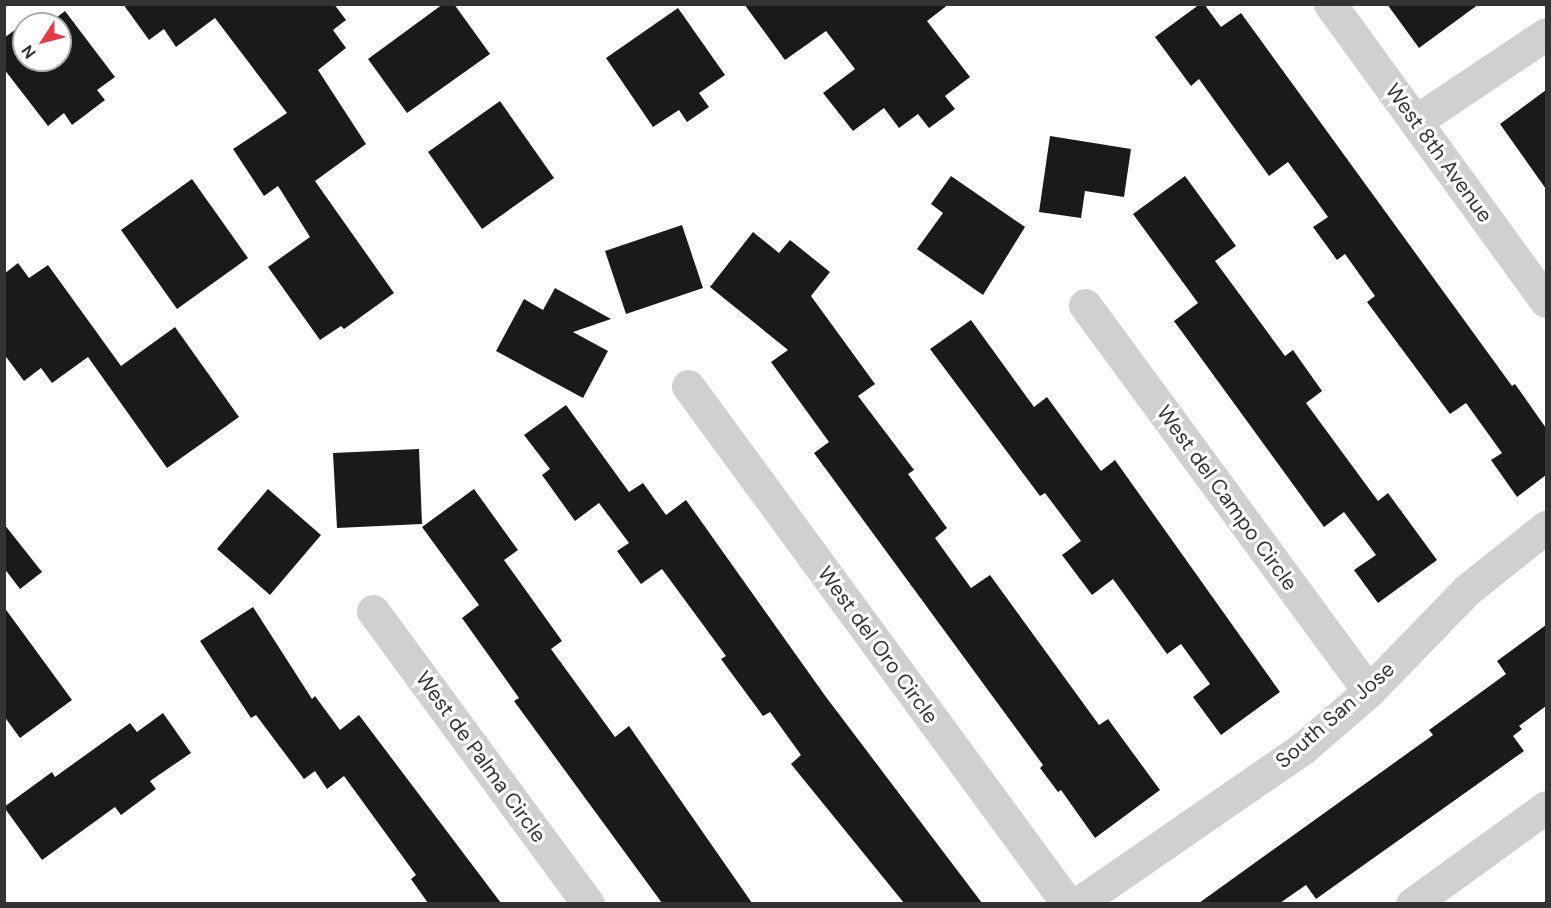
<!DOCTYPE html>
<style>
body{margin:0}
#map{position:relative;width:1551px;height:908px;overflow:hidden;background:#fff;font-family:"DM Sans",sans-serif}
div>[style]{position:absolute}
.building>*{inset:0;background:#1a1a1a}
.minor>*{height:33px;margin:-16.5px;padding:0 16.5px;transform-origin:16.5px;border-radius:16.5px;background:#d0d0d0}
span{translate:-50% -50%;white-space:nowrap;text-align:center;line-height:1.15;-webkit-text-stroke:6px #fff;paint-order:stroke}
.street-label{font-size:21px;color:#333}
.frame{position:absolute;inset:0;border:6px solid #333;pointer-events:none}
.north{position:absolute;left:12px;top:12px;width:60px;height:60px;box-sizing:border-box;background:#fff;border:2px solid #adadad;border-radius:50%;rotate:234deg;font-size:16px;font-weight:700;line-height:24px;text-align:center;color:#333}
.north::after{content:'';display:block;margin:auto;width:21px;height:27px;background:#e63946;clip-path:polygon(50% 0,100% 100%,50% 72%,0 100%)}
</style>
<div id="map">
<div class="building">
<div style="clip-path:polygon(123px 4px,334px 4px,346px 20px,333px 30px,346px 48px,318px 70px,366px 144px,315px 181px,394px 293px,344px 329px,341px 326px,320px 340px,268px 267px,310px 237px,278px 186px,264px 196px,233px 149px,287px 113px,215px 18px,176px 47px,164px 29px,149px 40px)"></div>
<div style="clip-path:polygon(443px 4px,454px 4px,490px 54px,407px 113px,368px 59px)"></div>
<div style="clip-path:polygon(744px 4px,949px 4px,927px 21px,970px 77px,945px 96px,955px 109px,929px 128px,918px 114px,899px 128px,884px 108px,853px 131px,823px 93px,855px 69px,826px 31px,785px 60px)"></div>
<div style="clip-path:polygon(1200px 4px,1204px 4px,1221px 27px,1241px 13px,1512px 386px,1515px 384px,1546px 428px,1546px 475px,1517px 497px,1491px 460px,1502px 453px,1466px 403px,1450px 414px,1367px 302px,1375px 296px,1345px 254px,1337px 260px,1313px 227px,1328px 217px,1288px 162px,1269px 176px,1199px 79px,1191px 86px,1155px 37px)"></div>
<div style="clip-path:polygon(1387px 4px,1479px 4px,1419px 48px)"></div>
<div style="clip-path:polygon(678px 8px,725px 75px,699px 93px,709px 107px,687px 122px,679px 110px,653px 127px,606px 58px)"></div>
<div style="clip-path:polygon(65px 11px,115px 77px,97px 90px,105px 100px,72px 125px,64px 113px,48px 126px,4px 69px,4px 38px,36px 14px,44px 24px,24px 24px,24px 60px,60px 60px,60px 24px,48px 24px)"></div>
<div style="clip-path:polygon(1546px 90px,1546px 189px,1500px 124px)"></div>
<div style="clip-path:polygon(500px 101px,554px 178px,482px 229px,428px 152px)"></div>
<div style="clip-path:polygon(1050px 136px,1131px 149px,1124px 197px,1085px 191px,1081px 218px,1039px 212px)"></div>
<div style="clip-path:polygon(951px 176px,1025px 227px,983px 295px,917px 249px,943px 213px,931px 204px)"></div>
<div style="clip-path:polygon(1185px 176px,1236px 246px,1215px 261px,1285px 356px,1293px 350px,1322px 391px,1306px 403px,1378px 501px,1388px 493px,1437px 560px,1378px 603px,1354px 570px,1376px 555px,1344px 512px,1324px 527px,1174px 321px,1198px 303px,1133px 214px)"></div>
<div style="clip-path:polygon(192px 179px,248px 258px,177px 309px,121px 230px)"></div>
<div style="clip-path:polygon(682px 225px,703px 288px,626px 314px,605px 251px)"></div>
<div style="clip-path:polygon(753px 232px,779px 253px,790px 240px,830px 272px,811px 296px,875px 384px,858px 396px,914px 470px,908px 474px,947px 528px,935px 538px,971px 588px,990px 575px,1099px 725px,1108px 719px,1160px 790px,1095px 838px,1061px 790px,1058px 792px,1040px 768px,1043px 765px,814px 453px,829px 442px,771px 362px,788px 350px,710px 287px)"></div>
<div style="clip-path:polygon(18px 263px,29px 278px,48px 265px,121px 366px,175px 327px,239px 417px,167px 468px,88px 357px,52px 383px,41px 368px,24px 381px,4px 354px,4px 274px)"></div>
<div style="clip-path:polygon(555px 288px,611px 319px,573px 332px,608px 351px,583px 398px,496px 351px,524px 299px,543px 310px)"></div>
<div style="clip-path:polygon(971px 320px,1034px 407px,1047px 397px,1101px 471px,1115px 460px,1280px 692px,1221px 735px,1193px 697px,1210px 684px,1181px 644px,1167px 654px,1113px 579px,1092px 595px,1062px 555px,1081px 541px,1045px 493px,1040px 496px,930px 349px)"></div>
<div style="clip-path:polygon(566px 405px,629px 492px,643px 483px,666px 515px,686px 500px,826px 697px,982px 903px,904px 903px,791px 764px,801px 755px,770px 712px,763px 716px,721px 659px,726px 656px,662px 569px,641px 584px,617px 551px,629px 543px,599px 503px,575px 521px,542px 475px,550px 469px,524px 435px)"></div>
<div style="clip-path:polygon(419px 449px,422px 524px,337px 528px,333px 453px)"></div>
<div style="clip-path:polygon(268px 489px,321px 535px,270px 595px,217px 549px)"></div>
<div style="clip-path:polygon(474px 489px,518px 550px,504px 560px,562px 641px,551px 649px,615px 737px,629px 726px,752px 903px,662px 903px,514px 701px,519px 698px,462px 618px,479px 605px,422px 527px)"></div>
<div style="clip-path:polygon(4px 524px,42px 572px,20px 589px,4px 568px)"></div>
<div style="clip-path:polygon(4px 607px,72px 700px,20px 738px,4px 716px)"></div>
<div style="clip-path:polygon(253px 607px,312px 699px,315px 696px,340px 730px,359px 715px,501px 903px,428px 903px,411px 879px,416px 875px,344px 776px,327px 789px,315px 771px,304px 779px,256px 715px,251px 718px,200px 641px)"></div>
<div style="clip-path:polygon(1546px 625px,1546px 706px,1519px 726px,1522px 729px,1513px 736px,1524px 751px,1316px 899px,1306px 885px,1280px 903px,1199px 903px,1433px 735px,1429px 730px,1506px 674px,1497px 661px)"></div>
<div style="clip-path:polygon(163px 713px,191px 753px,150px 781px,156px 789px,121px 815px,115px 807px,42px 860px,4px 807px,52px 772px,55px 777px,130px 723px,137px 732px)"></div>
</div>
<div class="minor">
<div style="left:1330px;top:4px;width:367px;rotate:54deg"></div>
<div style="left:1416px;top:121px;width:156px;rotate:-33.8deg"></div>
<div style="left:1085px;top:305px;width:479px;rotate:53.7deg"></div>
<div style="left:688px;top:386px;width:642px;rotate:53.74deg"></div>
<div style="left:373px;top:611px;width:363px;rotate:53.7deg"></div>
<div style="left:1077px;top:904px;width:275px;rotate:-34.6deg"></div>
<div style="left:1303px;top:748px;width:87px;rotate:-40.8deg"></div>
<div style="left:1369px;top:691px;width:142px;rotate:-45.9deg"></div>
<div style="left:1468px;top:589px;width:100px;rotate:-38.5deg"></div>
<div style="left:1412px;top:904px;width:165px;rotate:-35.9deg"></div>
</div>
<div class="street-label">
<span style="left:1439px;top:153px;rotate:54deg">West 8th Avenue</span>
<span style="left:1227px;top:498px;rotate:54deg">West del Campo Circle</span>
<span style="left:878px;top:645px;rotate:54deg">West del Oro Circle</span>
<span style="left:1335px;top:715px;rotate:-41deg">South San Jose</span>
<span style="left:481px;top:757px;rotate:54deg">West de Palma Circle</span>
</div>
<div class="frame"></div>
<div class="north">N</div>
</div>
